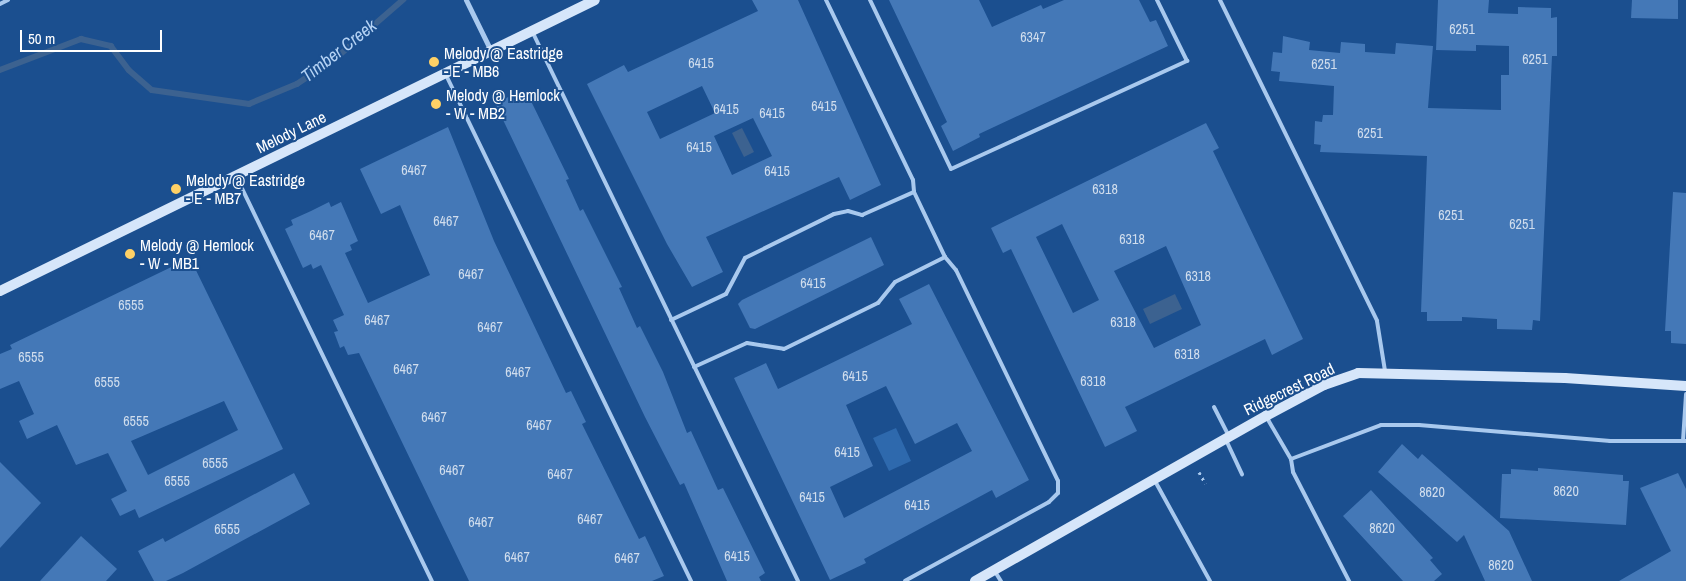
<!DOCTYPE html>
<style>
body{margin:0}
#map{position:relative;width:1686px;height:581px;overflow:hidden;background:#1b4f8f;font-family:"Archivo Narrow",sans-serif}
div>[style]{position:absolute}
.green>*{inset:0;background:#2e69ad}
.water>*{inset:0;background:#3c6290}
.stream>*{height:5.5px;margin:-2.75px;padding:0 2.75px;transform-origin:2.75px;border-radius:2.75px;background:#3c6290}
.building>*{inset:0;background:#4478b7}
.path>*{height:3px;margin-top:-1.5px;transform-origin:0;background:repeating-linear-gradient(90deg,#a9c9ee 0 2.5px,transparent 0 6.5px)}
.lane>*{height:4px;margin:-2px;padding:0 2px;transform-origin:2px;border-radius:2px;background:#a9c9ee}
.street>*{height:5px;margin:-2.5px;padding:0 2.5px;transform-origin:2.5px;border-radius:2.5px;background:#a9c9ee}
.secondary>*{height:10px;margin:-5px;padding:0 5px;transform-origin:5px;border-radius:5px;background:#d6e6fa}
.dots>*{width:14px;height:14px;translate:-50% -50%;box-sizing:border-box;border:2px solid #1b4f8f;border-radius:50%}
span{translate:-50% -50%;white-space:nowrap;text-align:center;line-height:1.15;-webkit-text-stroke:4px #1b4f8f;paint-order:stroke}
.number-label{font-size:14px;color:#d0dded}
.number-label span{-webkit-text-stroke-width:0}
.poi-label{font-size:16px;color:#fff}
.left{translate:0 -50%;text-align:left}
.street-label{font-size:16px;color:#fff}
.water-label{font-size:18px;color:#b5d3f5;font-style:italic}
.scale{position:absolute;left:20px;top:30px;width:142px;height:22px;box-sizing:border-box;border:2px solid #fff;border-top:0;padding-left:6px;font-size:15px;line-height:18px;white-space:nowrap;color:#fff;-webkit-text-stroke:4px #1b4f8f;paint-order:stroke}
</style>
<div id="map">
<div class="green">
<div style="clip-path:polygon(896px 428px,911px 461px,889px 471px,873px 438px)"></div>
</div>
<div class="water">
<div style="clip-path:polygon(742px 128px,754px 152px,744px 157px,732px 133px)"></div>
<div style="clip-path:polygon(1175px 294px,1182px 309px,1150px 324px,1143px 309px)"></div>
</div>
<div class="stream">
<div style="left:0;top:70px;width:87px;rotate:-20.9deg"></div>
<div style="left:81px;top:39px;width:31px;rotate:13deg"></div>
<div style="left:111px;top:46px;width:30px;rotate:53deg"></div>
<div style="left:129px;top:70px;width:30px;rotate:41deg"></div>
<div style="left:152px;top:90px;width:98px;rotate:8.2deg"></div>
<div style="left:249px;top:104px;width:52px;rotate:-22.6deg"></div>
<div style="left:297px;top:84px;width:47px;rotate:-33.7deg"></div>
<div style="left:336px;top:58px;width:89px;rotate:-40.9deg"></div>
</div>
<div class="building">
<div style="clip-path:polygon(evenodd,752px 0,798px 0,881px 185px,850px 200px,839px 177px,706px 237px,723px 272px,692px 287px,667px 244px,587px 84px,624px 65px,628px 72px,758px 11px,752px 0,702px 86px,715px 113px,660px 139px,647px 112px,702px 86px,752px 0,753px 118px,772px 156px,732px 175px,714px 136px,753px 118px)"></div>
<div style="clip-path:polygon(889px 0,979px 0,992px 27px,1041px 5px,1043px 9px,1064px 0,1139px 0,1150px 22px,1156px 20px,1168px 46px,979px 134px,980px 137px,953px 151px,941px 126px,947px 122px)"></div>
<div style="clip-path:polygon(1438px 0,1489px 0,1488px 13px,1518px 14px,1518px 7px,1551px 8px,1551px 18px,1557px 17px,1557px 56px,1552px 56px,1540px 321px,1533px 320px,1532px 330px,1497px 329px,1497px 319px,1462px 317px,1462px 321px,1427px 321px,1427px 312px,1421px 312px,1427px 156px,1320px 152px,1321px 145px,1314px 144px,1315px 121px,1322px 122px,1323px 115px,1333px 115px,1334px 86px,1279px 81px,1280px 72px,1271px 71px,1273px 52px,1282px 53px,1283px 36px,1310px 42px,1309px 50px,1340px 53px,1341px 42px,1365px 44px,1365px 52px,1395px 54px,1396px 43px,1433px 46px,1428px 108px,1501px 110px,1501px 75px,1509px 75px,1509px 46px,1476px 45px,1476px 51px,1436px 50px)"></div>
<div style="clip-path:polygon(1632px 0,1678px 0,1678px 19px,1631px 18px)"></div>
<div style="clip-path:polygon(522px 91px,527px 103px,531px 101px,569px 179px,566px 180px,580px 211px,583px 209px,622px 287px,619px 288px,637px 328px,640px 326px,663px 372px,687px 433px,691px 431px,718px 490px,723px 488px,765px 573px,759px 577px,761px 581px,727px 581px,684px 483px,680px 485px,645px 417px,495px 103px)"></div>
<div style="clip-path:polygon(evenodd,1206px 123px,1219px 148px,1213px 151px,1303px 339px,1272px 355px,1265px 339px,1125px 407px,1137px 431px,1105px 447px,1011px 249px,1003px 253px,991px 228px,1206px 123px,1062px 224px,1099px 300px,1073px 313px,1036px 237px,1062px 224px,1206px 123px,1166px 246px,1201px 325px,1154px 348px,1114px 271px,1166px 246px)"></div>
<div style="clip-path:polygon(448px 127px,494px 241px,566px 393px,571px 391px,586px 422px,582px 424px,639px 539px,645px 536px,664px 576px,652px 581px,469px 581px,359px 353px,348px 355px,344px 346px,340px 348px,334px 332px,338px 331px,333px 320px,344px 315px,321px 265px,313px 269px,311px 264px,303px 268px,285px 229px,293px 225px,291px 220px,311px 211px,329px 202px,331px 207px,341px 202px,358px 241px,350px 245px,352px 250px,345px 253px,368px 303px,430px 275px,400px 205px,381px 214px,360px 169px)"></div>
<div style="clip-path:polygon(1673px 192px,1686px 193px,1686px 344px,1671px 343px,1671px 331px,1665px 331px)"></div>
<div style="clip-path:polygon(871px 237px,884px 265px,755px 329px,750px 328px,738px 304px,742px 300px)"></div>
<div style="clip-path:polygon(evenodd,190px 258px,283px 449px,139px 518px,135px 509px,120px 516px,111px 499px,127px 491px,108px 453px,76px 465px,57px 425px,27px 439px,19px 421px,34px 414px,19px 381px,0 389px,0 354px,12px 349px,10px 345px,190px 258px,224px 401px,238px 430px,148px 475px,131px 441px,224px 401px)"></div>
<div style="clip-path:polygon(evenodd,929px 284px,1029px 480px,996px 498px,992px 490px,864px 559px,866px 563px,830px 580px,734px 378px,766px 363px,778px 389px,912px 324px,899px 299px,929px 284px,886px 386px,915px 444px,957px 423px,972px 451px,844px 518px,830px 487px,873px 466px,846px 405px,886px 386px)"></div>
<div style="clip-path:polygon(1402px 444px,1418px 459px,1422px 454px,1509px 531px,1532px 581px,1485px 581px,1464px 535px,1457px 542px,1378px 472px)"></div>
<div style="clip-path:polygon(0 462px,41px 503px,0 548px)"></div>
<div style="clip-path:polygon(1538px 468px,1623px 475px,1623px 481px,1629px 481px,1626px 525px,1500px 518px,1502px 474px,1511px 474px,1511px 469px,1538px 471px)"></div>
<div style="clip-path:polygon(294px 473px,310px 504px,183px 573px,166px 581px,154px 581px,138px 551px,163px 538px,165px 542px)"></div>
<div style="clip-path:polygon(1678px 473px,1686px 489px,1686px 581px,1619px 581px,1671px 551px,1640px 488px)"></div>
<div style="clip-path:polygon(1371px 490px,1433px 558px,1430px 560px,1442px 574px,1434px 581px,1403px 581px,1343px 516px)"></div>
<div style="clip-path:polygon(81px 536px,117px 569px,106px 581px,40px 581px)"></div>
</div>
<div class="path">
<div style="left:1199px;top:472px;width:13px;rotate:61deg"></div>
</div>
<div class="lane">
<div style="left:826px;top:0;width:200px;rotate:64.2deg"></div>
<div style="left:913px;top:180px;width:12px;rotate:85deg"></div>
<div style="left:914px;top:192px;width:72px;rotate:64.5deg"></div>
<div style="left:945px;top:257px;width:17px;rotate:50deg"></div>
<div style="left:956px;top:270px;width:234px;rotate:64.2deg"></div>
<div style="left:1058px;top:481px;width:12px;rotate:90deg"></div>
<div style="left:1058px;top:493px;width:13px;rotate:135deg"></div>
<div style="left:1049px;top:502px;width:164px;rotate:151.3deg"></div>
<div style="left:870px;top:0;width:187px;rotate:64.4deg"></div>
<div style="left:951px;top:169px;width:260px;rotate:-24.6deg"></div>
<div style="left:1187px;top:61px;width:68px;rotate:-116.2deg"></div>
<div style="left:1220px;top:0;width:357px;rotate:63.9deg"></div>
<div style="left:1377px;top:321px;width:51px;rotate:80.9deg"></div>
<div style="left:0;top:4px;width:9px;rotate:-27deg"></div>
<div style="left:532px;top:31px;width:611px;rotate:64.19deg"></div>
<div style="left:446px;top:75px;width:562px;rotate:64.16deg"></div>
<div style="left:236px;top:176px;width:450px;rotate:64.2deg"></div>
<div style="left:671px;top:320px;width:61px;rotate:-25.3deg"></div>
<div style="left:726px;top:294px;width:41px;rotate:-62.2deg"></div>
<div style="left:745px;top:258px;width:99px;rotate:-26.3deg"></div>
<div style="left:834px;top:214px;width:14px;rotate:-12deg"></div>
<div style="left:848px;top:211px;width:15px;rotate:16deg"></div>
<div style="left:862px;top:215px;width:57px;rotate:-23.9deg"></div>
<div style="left:694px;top:367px;width:58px;rotate:-24.4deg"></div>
<div style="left:747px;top:343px;width:37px;rotate:9deg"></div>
<div style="left:784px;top:349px;width:105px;rotate:-26.1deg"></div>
<div style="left:878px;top:303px;width:27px;rotate:-51deg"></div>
<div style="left:895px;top:282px;width:56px;rotate:-26.6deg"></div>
<div style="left:1214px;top:407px;width:33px;rotate:63deg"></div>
<div style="left:1267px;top:418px;width:48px;rotate:59.7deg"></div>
<div style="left:1291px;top:459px;width:13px;rotate:81deg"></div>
<div style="left:1293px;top:472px;width:123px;rotate:62.8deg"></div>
<div style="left:1226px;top:440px;width:38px;rotate:65deg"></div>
<div style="left:1683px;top:441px;width:47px;rotate:-86.3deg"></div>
<div style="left:1291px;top:459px;width:96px;rotate:-20.7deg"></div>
<div style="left:1381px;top:425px;width:38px"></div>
<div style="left:1419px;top:425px;width:192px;rotate:4.8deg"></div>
<div style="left:1610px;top:441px;width:76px"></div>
<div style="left:1155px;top:481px;width:114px;rotate:61.2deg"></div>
<div style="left:994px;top:570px;width:13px;rotate:58deg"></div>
</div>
<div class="street">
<div style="left:466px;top:0;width:57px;rotate:63.9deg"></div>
</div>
<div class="secondary">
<div style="left:0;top:291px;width:662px;rotate:-26.06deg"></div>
<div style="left:975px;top:581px;width:335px;rotate:-29.6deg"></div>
<div style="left:1266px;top:416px;width:66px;rotate:-28.1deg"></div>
<div style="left:1324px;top:385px;width:36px;rotate:-19deg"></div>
<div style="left:1358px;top:373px;width:207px;rotate:1.4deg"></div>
<div style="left:1565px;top:378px;width:121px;rotate:3.8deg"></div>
</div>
<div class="dots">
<div style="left:434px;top:62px;background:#ffd166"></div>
<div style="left:436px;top:104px;background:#ffd166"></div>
<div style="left:176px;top:189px;background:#ffd166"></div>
<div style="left:130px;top:254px;background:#ffd166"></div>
</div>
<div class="number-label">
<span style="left:1462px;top:29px">6251</span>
<span style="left:1033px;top:37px">6347</span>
<span style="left:1535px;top:59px">6251</span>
<span style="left:701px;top:63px">6415</span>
<span style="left:1324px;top:64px">6251</span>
<span style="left:824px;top:106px">6415</span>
<span style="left:726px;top:109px">6415</span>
<span style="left:772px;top:113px">6415</span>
<span style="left:1370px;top:133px">6251</span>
<span style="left:699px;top:147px">6415</span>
<span style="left:414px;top:170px">6467</span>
<span style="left:777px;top:171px">6415</span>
<span style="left:1105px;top:189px">6318</span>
<span style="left:1451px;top:215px">6251</span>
<span style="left:446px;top:221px">6467</span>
<span style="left:1522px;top:224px">6251</span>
<span style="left:322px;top:235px">6467</span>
<span style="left:1132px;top:239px">6318</span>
<span style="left:471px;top:274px">6467</span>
<span style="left:1198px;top:276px">6318</span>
<span style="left:813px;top:283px">6415</span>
<span style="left:131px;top:305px">6555</span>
<span style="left:377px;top:320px">6467</span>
<span style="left:1123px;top:322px">6318</span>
<span style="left:490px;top:327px">6467</span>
<span style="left:1187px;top:354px">6318</span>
<span style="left:31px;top:357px">6555</span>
<span style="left:406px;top:369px">6467</span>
<span style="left:518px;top:372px">6467</span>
<span style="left:855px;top:376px">6415</span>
<span style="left:1093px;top:381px">6318</span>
<span style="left:107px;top:382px">6555</span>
<span style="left:434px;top:417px">6467</span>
<span style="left:136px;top:421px">6555</span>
<span style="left:539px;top:425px">6467</span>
<span style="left:847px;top:452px">6415</span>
<span style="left:215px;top:463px">6555</span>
<span style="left:452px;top:470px">6467</span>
<span style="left:560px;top:474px">6467</span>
<span style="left:177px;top:481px">6555</span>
<span style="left:1566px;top:491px">8620</span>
<span style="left:1432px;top:492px">8620</span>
<span style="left:812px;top:497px">6415</span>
<span style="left:917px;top:505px">6415</span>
<span style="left:590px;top:519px">6467</span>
<span style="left:481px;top:522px">6467</span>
<span style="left:1382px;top:528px">8620</span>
<span style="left:227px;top:529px">6555</span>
<span style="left:737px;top:556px">6415</span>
<span style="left:517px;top:557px">6467</span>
<span style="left:627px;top:558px">6467</span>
<span style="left:1501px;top:565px">8620</span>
</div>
<div class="poi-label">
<span class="left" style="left:444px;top:62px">Melody @ Eastridge<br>- E - MB6</span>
<span class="left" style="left:446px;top:104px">Melody @ Hemlock<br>- W - MB2</span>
<span class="left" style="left:186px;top:189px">Melody @ Eastridge<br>- E - MB7</span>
<span class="left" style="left:140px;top:254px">Melody @ Hemlock<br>- W - MB1</span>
</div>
<div class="street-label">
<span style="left:291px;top:132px;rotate:-26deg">Melody Lane</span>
<span style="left:1289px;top:389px;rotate:-26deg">Ridgecrest Road</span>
</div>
<div class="water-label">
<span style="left:339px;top:51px;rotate:-38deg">Timber Creek</span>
</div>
<div class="scale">50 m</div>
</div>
